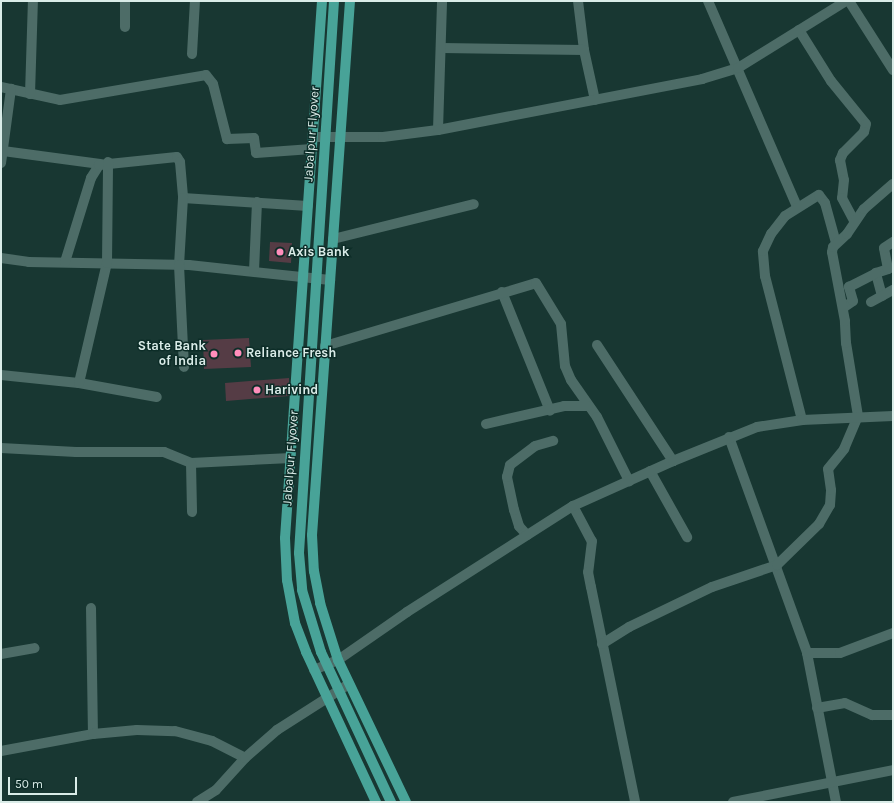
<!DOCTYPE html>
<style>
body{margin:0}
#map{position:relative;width:894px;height:803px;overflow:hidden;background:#183732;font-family:Karla,sans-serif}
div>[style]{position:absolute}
.building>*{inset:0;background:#553c45}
.street>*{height:10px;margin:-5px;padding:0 5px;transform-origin:5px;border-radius:5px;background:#4d6c67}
.secondary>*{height:10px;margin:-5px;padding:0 5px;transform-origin:5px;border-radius:5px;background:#4d6c67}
.primary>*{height:10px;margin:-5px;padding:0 5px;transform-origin:5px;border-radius:5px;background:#48a398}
.dots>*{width:11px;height:11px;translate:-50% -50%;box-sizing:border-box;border:2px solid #0d2d28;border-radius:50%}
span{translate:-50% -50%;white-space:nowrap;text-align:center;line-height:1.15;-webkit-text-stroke:3px #0d2d28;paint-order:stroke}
.street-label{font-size:13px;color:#daece8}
.poi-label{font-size:13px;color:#daece8;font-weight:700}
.left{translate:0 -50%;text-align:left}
.right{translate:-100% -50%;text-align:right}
.frame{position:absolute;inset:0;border:2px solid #daece8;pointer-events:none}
.scale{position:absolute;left:8px;top:777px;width:69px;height:18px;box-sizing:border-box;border:2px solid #daece8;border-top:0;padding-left:5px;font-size:12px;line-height:14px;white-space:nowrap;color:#daece8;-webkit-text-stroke:3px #0d2d28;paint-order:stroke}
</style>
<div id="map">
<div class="building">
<div style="clip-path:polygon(270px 242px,292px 243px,291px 263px,269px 261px)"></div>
<div style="clip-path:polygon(249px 338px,251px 367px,204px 369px,203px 340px)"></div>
<div style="clip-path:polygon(289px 378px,289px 396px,226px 401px,225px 383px)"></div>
</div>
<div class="street">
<div style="left:578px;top:1px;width:49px;rotate:83deg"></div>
<div style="left:584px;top:50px;width:51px;rotate:77.6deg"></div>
<div style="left:708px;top:1px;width:224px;rotate:66.6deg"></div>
<div style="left:849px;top:1px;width:82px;rotate:57.5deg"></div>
<div style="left:125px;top:27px;width:26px;rotate:-90deg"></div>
<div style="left:799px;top:30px;width:60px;rotate:57.9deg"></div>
<div style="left:831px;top:81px;width:55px;rotate:50.9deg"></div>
<div style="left:866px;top:124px;width:8px;rotate:104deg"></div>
<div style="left:864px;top:132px;width:30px;rotate:135deg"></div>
<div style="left:843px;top:153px;width:8px;rotate:113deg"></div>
<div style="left:840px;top:160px;width:20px;rotate:79deg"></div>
<div style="left:844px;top:180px;width:18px;rotate:96deg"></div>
<div style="left:842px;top:198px;width:27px;rotate:62deg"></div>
<div style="left:442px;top:48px;width:142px;rotate:0.8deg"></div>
<div style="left:192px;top:54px;width:53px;rotate:-86.8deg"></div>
<div style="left:1px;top:87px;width:60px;rotate:12.4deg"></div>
<div style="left:60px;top:100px;width:148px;rotate:-9.7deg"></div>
<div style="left:206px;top:75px;width:11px;rotate:52deg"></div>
<div style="left:213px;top:84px;width:57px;rotate:75.7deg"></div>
<div style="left:227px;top:139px;width:27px;rotate:-2deg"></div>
<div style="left:254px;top:138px;width:15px;rotate:82deg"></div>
<div style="left:256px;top:153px;width:56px;rotate:-4.1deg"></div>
<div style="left:30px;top:94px;width:93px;rotate:-88.2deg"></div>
<div style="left:438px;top:130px;width:129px;rotate:-88.2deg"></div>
<div style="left:313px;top:137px;width:70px"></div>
<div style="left:383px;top:137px;width:55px;rotate:-7.3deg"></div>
<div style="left:438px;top:130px;width:269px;rotate:-10.9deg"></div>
<div style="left:702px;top:79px;width:38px;rotate:-17deg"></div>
<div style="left:738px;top:68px;width:127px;rotate:-31.8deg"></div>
<div style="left:3px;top:151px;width:98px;rotate:7.6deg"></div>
<div style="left:1px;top:163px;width:75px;rotate:-82.3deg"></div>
<div style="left:183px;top:198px;width:125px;rotate:3.7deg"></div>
<div style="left:333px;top:239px;width:145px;rotate:-13.9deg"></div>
<div style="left:1px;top:258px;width:28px;rotate:8deg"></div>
<div style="left:29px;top:262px;width:160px;rotate:1.1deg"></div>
<div style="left:189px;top:265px;width:142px;rotate:6.1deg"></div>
<div style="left:65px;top:262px;width:88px;rotate:-72.8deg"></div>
<div style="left:91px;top:178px;width:15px;rotate:-58deg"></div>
<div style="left:99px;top:165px;width:78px;rotate:-5.9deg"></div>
<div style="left:177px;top:157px;width:6px;rotate:59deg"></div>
<div style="left:180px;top:162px;width:36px;rotate:85deg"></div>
<div style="left:183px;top:198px;width:67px;rotate:93.4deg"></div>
<div style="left:179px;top:265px;width:102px;rotate:87.2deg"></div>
<div style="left:254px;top:271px;width:69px;rotate:-87.5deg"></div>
<div style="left:502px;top:292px;width:128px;rotate:68deg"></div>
<div style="left:882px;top:296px;width:24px;rotate:-105deg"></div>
<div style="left:876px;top:273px;width:13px;rotate:-18deg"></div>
<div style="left:888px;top:269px;width:21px;rotate:-101deg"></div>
<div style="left:884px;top:248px;width:11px;rotate:-34deg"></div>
<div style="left:871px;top:302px;width:25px;rotate:-29deg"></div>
<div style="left:843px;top:308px;width:12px;rotate:-35deg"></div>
<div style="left:853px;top:301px;width:15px;rotate:-106deg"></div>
<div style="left:849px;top:287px;width:30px;rotate:-27deg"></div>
<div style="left:597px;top:345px;width:139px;rotate:56.8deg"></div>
<div style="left:325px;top:346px;width:220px;rotate:-16.6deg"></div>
<div style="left:536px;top:283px;width:48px;rotate:58.6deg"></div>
<div style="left:561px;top:324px;width:42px;rotate:84.6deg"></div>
<div style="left:565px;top:366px;width:15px;rotate:67deg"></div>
<div style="left:571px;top:380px;width:45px;rotate:54.9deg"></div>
<div style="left:597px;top:417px;width:72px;rotate:63.4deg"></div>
<div style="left:1px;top:375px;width:78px;rotate:5.9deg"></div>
<div style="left:79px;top:383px;width:79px;rotate:10.2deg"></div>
<div style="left:79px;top:383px;width:123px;rotate:-76.9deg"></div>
<div style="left:107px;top:263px;width:101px;rotate:-89.4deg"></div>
<div style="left:802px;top:420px;width:149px;rotate:-104.4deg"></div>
<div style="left:765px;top:276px;width:25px;rotate:-95deg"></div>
<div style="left:763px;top:251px;width:19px;rotate:-65deg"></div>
<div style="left:771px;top:234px;width:23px;rotate:-52deg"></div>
<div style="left:785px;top:216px;width:40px;rotate:-32deg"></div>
<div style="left:819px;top:195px;width:10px;rotate:53deg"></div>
<div style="left:825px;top:203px;width:41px;rotate:74.6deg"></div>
<div style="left:486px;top:424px;width:80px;rotate:-13deg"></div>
<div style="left:564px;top:406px;width:24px"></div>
<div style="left:729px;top:437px;width:230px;rotate:70.1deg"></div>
<div style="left:807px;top:653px;width:152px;rotate:79deg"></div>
<div style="left:1px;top:448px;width:75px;rotate:3.1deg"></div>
<div style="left:76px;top:452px;width:88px"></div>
<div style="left:164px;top:452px;width:29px;rotate:22deg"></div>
<div style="left:191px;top:463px;width:100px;rotate:-2.9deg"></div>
<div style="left:191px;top:463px;width:49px;rotate:88.8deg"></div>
<div style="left:650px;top:471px;width:76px;rotate:60.7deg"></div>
<div style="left:573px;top:506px;width:40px;rotate:62deg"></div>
<div style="left:592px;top:541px;width:31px;rotate:97deg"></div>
<div style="left:588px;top:572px;width:15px;rotate:79deg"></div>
<div style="left:591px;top:587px;width:219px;rotate:78.4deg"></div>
<div style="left:527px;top:535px;width:12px;rotate:-132deg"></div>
<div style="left:519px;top:526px;width:17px;rotate:-107deg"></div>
<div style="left:514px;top:510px;width:34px;rotate:-102deg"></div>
<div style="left:507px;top:477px;width:12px;rotate:-76deg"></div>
<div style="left:510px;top:465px;width:31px;rotate:-37deg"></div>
<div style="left:535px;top:446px;width:19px;rotate:-16deg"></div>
<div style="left:91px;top:608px;width:126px;rotate:89.1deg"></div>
<div style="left:602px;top:644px;width:32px;rotate:-32deg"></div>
<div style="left:629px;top:627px;width:92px;rotate:-25.7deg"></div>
<div style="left:712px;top:587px;width:69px;rotate:-18.7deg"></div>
<div style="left:777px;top:565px;width:59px;rotate:-44.3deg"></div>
<div style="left:819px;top:524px;width:22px;rotate:-60deg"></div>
<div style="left:830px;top:505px;width:15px;rotate:-86deg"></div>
<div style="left:831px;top:490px;width:21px;rotate:-98deg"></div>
<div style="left:828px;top:469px;width:26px;rotate:-51deg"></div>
<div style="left:844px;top:449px;width:36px;rotate:-67deg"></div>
<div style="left:858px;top:416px;width:74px;rotate:-99.3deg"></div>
<div style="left:846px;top:343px;width:22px;rotate:-93deg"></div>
<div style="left:845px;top:321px;width:70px;rotate:-100.7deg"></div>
<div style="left:832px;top:252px;width:5px;rotate:-79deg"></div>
<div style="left:833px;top:247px;width:19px;rotate:-43deg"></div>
<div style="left:847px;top:234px;width:30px;rotate:-56deg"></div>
<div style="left:864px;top:209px;width:38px;rotate:-41deg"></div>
<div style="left:807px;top:653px;width:33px"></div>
<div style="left:840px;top:653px;width:57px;rotate:-20.7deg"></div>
<div style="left:1px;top:654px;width:34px;rotate:-10deg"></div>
<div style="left:817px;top:708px;width:28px;rotate:-10deg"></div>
<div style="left:845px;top:703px;width:30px;rotate:24deg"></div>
<div style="left:872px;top:715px;width:21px"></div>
<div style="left:1px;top:751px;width:94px;rotate:-10.5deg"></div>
<div style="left:93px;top:734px;width:44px;rotate:-5.2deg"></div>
<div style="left:137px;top:730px;width:38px;rotate:2deg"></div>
<div style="left:175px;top:731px;width:38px;rotate:15deg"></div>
<div style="left:212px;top:741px;width:37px;rotate:27deg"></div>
<div style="left:197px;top:802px;width:22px;rotate:-32deg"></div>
<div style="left:216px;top:790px;width:43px;rotate:-47.8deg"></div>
<div style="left:245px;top:758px;width:43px;rotate:-41.2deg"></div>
<div style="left:277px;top:730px;width:85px;rotate:-32.6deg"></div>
</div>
<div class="secondary">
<div style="left:314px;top:670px;width:26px;rotate:-23deg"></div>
<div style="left:338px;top:660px;width:84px;rotate:-34.8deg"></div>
<div style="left:407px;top:612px;width:197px;rotate:-32.6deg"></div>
<div style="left:573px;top:506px;width:110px;rotate:-24.2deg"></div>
<div style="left:673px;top:461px;width:91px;rotate:-22deg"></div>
<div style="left:757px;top:427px;width:46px;rotate:-8.8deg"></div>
<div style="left:802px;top:420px;width:91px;rotate:-2.5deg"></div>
<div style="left:733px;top:802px;width:163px;rotate:-11.3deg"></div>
</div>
<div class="primary">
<div style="left:322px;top:1px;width:538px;rotate:93.94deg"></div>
<div style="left:285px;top:538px;width:42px;rotate:87.3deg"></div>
<div style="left:287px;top:580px;width:44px;rotate:79.5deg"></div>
<div style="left:295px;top:623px;width:31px;rotate:69deg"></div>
<div style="left:306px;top:652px;width:166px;rotate:65deg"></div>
<div style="left:334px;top:1px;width:553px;rotate:93.63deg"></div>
<div style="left:299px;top:553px;width:37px;rotate:85deg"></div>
<div style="left:302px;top:590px;width:65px;rotate:73deg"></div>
<div style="left:321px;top:652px;width:166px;rotate:65deg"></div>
<div style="left:350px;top:1px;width:535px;rotate:94.07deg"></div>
<div style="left:312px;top:535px;width:36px;rotate:87deg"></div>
<div style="left:314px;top:571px;width:33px;rotate:79deg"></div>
<div style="left:320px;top:603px;width:60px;rotate:72.5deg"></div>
<div style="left:338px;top:660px;width:157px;rotate:64.4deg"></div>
</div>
<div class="dots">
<div style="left:280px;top:252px;background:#ff8ebb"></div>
<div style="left:238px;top:353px;background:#ff8ebb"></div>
<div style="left:214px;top:354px;background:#ff8ebb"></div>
<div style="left:257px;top:390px;background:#ff8ebb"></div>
</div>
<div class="street-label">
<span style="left:312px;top:134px;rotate:-86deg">Jabalpur Flyover</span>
<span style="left:291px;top:458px;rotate:-86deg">Jabalpur Flyover</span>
</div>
<div class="poi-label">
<span class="left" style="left:288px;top:252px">Axis Bank</span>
<span class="right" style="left:206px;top:354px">State Bank<br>of India</span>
<span class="left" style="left:246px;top:353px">Reliance Fresh</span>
<span class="left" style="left:265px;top:390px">Harivind</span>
</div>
<div class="frame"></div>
<div class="scale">50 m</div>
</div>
